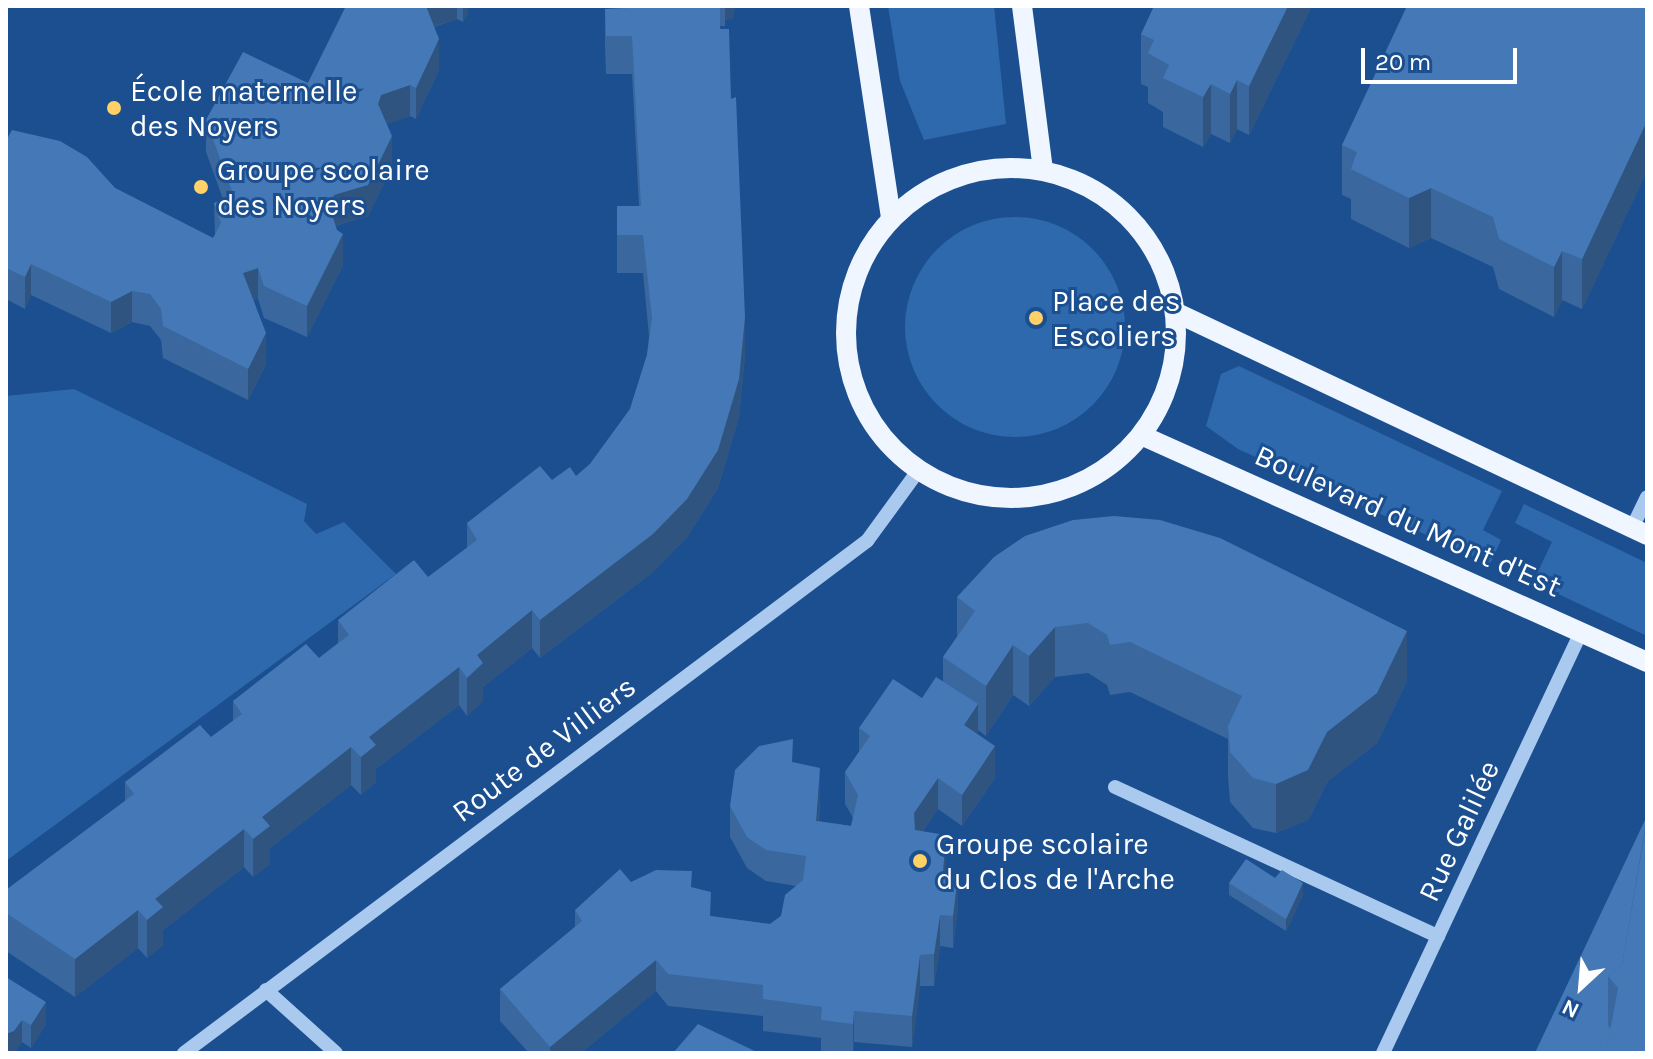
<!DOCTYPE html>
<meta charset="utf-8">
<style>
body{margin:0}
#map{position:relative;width:1653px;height:1059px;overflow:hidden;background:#1b4f8f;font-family:Karla,sans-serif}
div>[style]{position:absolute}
.green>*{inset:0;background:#2e69ad}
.round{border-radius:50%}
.minor>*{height:14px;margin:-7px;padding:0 7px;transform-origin:7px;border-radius:7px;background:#a9c9ee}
.major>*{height:20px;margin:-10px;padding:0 10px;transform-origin:10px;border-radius:10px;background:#f0f6ff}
.major>.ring{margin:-10px;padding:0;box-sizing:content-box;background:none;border:20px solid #f0f6ff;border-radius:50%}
.wall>*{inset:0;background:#3a679d}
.shaded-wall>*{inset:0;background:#305480}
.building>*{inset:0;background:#4478b7}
.dots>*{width:22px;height:22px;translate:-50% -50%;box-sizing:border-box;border:4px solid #1b4f8f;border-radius:50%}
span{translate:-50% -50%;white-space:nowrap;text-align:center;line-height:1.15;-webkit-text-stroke:6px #1b4f8f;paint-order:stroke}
.poi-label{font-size:30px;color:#fff}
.left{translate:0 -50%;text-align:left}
.street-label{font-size:30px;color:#fff}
.frame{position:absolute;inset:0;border:8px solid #fff;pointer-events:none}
.north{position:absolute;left:1541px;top:947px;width:80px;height:80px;-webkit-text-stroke:6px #1b4f8f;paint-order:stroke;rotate:206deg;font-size:22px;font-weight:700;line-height:32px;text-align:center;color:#fff}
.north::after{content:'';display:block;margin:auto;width:28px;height:36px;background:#fff;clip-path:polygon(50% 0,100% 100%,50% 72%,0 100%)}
.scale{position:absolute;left:1361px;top:48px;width:156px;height:36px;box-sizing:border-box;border:4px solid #fff;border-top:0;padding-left:10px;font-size:24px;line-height:28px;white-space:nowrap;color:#fff;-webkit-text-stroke:6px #1b4f8f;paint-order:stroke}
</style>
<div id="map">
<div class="green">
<div style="clip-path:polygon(888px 6px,994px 6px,1006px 124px,924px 140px,900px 81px)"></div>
<div class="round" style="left:905px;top:217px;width:220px;height:220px"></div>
<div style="clip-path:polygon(1239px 366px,1502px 491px,1483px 530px,1501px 540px,1490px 564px,1238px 449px,1206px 426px,1221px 374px)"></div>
<div style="clip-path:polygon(74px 389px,307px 504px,304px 521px,316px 534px,344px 522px,396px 574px,6px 861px,6px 396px)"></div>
<div style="clip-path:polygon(1524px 504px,1647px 563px,1647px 636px,1533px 582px,1552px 542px,1515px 523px)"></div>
</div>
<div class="minor">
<div style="left:1632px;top:528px;width:34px;rotate:-64deg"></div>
<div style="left:1115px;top:787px;width:356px;rotate:24.8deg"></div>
<div style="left:266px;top:990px;width:94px;rotate:42deg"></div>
<div style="left:184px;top:1053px;width:854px;rotate:-36.86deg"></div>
<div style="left:867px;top:541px;width:87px;rotate:-53.9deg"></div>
<div style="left:1383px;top:1053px;width:467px;rotate:-64.8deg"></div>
</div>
<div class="major">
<div style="left:859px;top:6px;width:213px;rotate:81.4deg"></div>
<div style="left:1022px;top:6px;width:165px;rotate:82.7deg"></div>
<div class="ring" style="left:846px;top:168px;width:310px;height:310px"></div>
<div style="left:1177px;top:313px;width:520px;rotate:25.28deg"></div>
<div style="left:1143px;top:436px;width:552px;rotate:24.15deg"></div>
</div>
<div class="wall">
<div style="clip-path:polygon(346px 6px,468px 6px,468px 13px,463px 22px,457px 19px,434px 27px,439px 70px,416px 119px,410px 116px,387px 124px,392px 167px,368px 216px,335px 226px,343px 265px,307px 337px,264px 318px,258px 299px,254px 300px,266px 364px,248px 400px,163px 358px,161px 340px,150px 326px,132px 322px,111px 333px,31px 295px,25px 309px,6px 299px,6px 138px,115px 188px,213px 238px,215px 235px,214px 203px,223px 199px,206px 152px,206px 120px,308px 83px)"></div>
<div style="clip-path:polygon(628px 6px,735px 6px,733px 18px,725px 20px,725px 26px,720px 26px,731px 99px,745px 355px,739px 417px,718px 488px,687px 537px,653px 572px,540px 658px,532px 648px,483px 687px,483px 701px,467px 716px,459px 705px,376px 769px,376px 782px,361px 795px,351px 785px,270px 848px,270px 864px,253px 877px,244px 867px,163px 930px,163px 945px,147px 958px,138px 948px,75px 997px,6px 951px,6px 890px,125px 801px,125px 782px,211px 737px,233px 721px,233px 701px,319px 658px,338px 643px,338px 620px,428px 577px,467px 548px,467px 523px,552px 480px,576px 476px,590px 464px,630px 409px,647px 355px,649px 336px,643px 273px,617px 273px,617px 206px,639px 206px,632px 74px,606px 74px,605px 46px,605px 9px,628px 8px)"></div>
<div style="clip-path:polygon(1312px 6px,1249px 135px,1237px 129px,1230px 143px,1211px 134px,1203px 147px,1163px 127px,1163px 112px,1148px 103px,1148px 87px,1141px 84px,1141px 34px)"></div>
<div style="clip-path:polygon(1647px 6px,1647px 171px,1582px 309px,1562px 300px,1554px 317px,1499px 289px,1493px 267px,1431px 238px,1409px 248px,1351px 219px,1351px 199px,1342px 195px,1342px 145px)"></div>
<div style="clip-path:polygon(957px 597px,1407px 681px,1377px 743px,1327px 782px,1308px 820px,1276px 833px,1253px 828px,1230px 802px,1228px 776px,1228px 739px,1130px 692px,1110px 695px,1107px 685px,1088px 673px,1055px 677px,1029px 706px,1013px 695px,986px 736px,978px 730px,978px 735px,995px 778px,962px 826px,938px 809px,923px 831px,945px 872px,958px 907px,953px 948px,940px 946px,934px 986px,920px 986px,912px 1047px,854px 1042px,853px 1053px,821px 1051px,821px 1038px,763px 1031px,763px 1016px,668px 1006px,656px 991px,581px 1053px,529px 1053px,500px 1021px,500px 989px,575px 927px,575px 910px,631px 882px,692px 888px,711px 916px,770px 924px,781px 916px,796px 886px,766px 881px,747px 868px,730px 837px,730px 806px,793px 762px,820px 799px,819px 821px,851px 826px,853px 818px,845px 804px,845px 772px,859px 752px,859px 728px,922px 698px,943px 681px,943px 657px,957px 637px)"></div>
<div style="clip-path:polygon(1647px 816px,1647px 1053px,1535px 1053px)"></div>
<div style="clip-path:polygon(1275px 878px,1303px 895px,1286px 931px,1229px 895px,1229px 883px)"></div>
<div style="clip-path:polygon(6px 977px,46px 1024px,31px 1048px,22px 1042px,14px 1053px,6px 1053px)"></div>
</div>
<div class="shaded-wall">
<div style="clip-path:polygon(426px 6px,457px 6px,457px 19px,429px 28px)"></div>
<div style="clip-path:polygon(463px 6px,468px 6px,468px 13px,463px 22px)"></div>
<div style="clip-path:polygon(733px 6px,735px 6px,733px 18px,725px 20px,725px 8px)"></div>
<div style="clip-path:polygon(1288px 6px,1312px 6px,1249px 135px,1249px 86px)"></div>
<div style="clip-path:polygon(439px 39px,439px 70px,416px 119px,416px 88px)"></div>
<div style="clip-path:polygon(1237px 80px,1237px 129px,1230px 143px,1230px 94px)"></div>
<div style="clip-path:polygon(1211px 84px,1211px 134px,1203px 147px,1203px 97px)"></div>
<div style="clip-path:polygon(410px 85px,410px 116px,381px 126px,378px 104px,381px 95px)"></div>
<div style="clip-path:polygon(1647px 121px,1647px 171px,1582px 309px,1582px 259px)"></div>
<div style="clip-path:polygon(392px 136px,392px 167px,368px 216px,334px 226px,329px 205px,334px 195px)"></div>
<div style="clip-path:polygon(1431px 188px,1431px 238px,1409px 248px,1409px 198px)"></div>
<div style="clip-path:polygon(343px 234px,343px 265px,307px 337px,307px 306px)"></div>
<div style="clip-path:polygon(1562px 251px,1562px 300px,1554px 317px,1554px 267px)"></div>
<div style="clip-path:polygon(31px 264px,31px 295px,25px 309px,25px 277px)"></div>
<div style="clip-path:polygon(258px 268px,258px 299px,243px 304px,243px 273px)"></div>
<div style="clip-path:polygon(132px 291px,132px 322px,111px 333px,111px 302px)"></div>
<div style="clip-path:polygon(745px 317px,745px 355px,739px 417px,718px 488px,687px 537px,653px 572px,540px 658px,540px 620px)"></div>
<div style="clip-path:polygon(266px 333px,266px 364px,248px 400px,248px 369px)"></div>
<div style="clip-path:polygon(532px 610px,532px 648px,483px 687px,483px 701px,467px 716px,467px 678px,477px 655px)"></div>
<div style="clip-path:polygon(1055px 627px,1055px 677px,1029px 706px,1029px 656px)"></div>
<div style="clip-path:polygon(1407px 631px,1407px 681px,1377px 743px,1327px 782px,1308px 820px,1276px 833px,1276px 784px,1327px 732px)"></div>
<div style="clip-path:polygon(1013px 645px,1013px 695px,986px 736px,986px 686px)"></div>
<div style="clip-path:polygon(459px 667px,459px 705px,376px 769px,376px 782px,361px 795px,361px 757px,369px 737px)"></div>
<div style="clip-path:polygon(978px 704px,978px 736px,964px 725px)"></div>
<div style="clip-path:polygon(995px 746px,995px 778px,962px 826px,962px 795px)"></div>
<div style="clip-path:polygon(351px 747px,351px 785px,270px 848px,270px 864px,253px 877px,253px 839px,262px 817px)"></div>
<div style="clip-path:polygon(820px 768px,820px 799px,816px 852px,816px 821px)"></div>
<div style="clip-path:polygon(938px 778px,938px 809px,914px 844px,914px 813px)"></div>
<div style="clip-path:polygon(244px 829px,244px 867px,163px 930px,163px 945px,147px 958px,147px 920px,155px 899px)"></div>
<div style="clip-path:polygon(946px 835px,946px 866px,943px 903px,943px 872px)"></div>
<div style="clip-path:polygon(958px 876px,958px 907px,953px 948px,953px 916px)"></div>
<div style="clip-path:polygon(1303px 883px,1303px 895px,1286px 931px,1286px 919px)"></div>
<div style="clip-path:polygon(138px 910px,138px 948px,75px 997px,75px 959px)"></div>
<div style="clip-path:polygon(940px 915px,940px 946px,934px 986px,934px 954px)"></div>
<div style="clip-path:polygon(920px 955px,920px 986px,912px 1047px,912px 1016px)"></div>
<div style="clip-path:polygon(656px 960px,656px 991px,581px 1053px,550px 1053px,550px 1047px)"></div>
<div style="clip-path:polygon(46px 1002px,46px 1024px,31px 1048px,31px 1025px)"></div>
<div style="clip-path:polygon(854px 1011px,854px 1042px,853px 1053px,853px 1024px)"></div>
<div style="clip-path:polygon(22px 1020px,22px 1042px,14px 1053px,6px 1053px,6px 1034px)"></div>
</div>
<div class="building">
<div style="clip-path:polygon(346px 6px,426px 6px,439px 39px,416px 88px,410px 85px,381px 95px,378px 104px,392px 136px,368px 185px,334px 195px,329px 205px,337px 230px,343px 234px,307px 306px,264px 286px,258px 268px,243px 273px,266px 333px,248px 369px,163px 326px,161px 309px,150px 294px,132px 291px,111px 302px,31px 264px,25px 277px,6px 268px,6px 138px,7px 139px,12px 130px,60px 141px,87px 157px,115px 188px,213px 238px,221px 223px,214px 203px,233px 194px,206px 120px,243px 52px,308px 83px)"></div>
<div style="clip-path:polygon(629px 6px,720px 6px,720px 29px,729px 29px,731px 99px,736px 97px,745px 317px,739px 379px,718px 450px,687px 499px,653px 534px,540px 620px,532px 610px,477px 655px,483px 663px,467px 678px,459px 667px,369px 737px,376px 745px,361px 757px,351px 747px,262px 817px,270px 826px,253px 839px,244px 829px,155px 899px,163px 907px,147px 920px,138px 910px,75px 959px,6px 913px,6px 890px,134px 794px,125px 782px,200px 725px,211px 737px,242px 714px,233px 701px,306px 644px,319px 658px,349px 635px,338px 620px,414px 560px,428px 577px,477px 540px,467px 523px,540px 466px,552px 480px,570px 467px,576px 476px,590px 464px,630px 409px,647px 355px,652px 318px,643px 235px,617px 235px,617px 206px,641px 206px,632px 36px,606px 36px,605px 9px,630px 8px)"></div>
<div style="clip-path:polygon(1154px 6px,1288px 6px,1249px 86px,1237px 80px,1230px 94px,1211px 84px,1203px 97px,1163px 78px,1169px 65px,1148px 53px,1154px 40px,1141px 34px)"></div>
<div style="clip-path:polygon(1407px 6px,1647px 6px,1647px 121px,1582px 259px,1562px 251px,1554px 267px,1499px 239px,1493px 217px,1431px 188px,1409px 198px,1351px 169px,1357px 152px,1342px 145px)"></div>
<div style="clip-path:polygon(1114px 516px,1160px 520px,1220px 538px,1407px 631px,1377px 693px,1327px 732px,1308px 770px,1276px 784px,1253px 778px,1230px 752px,1228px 726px,1242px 696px,1130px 642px,1110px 645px,1107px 635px,1088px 623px,1055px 627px,1029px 656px,1013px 645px,986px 686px,943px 657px,975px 611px,957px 597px,994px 557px,1025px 536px,1073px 520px)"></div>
<div style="clip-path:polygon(936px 677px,978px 704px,964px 725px,995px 746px,962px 795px,938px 778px,914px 813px,915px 830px,946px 835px,943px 872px,958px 876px,953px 916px,940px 915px,934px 954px,920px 955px,912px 1016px,854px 1011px,853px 1024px,821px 1020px,822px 1007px,763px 999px,763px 985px,668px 974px,656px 960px,550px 1047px,500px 989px,582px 921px,575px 910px,620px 869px,631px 882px,656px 870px,692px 871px,691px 887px,711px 892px,710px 916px,770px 924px,781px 916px,785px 895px,803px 880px,806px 856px,766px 850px,747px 837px,730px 806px,735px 770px,759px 746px,793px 739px,792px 762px,820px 768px,816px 821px,851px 826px,858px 795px,845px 772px,870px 736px,859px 728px,893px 679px,922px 698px)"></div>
<div style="clip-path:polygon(1647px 816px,1622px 965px,1608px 976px,1608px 1026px,1611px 1029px,1606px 1053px,1535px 1053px)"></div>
<div style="clip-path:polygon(1647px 820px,1647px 1053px,1606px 1053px,1618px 988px,1608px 976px,1622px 965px)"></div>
<div style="clip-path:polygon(1246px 859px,1275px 878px,1282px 870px,1303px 883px,1286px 919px,1229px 883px)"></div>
<div style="clip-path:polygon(6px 977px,46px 1002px,31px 1025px,22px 1020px,14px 1031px,6px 1034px)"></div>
<div style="clip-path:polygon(698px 1024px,759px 1053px,673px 1053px)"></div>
</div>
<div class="dots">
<div style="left:114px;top:108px;background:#ffd166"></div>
<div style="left:201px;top:187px;background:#ffd166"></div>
<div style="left:1036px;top:318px;background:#ffd166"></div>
<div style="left:920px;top:861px;background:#ffd166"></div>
</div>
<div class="poi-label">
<span class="left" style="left:130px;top:108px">École maternelle<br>des Noyers</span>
<span class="left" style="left:217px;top:187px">Groupe scolaire<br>des Noyers</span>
<span class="left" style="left:1052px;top:318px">Place des<br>Escoliers</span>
<span class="left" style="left:936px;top:861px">Groupe scolaire<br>du Clos de l'Arche</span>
</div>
<div class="street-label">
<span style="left:1408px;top:521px;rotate:24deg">Boulevard du Mont d'Est</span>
<span style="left:544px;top:749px;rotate:-37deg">Route de Villiers</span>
<span style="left:1459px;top:831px;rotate:-65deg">Rue Galilée</span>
</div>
<div class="frame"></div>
<div class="north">N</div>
<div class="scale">20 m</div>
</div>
